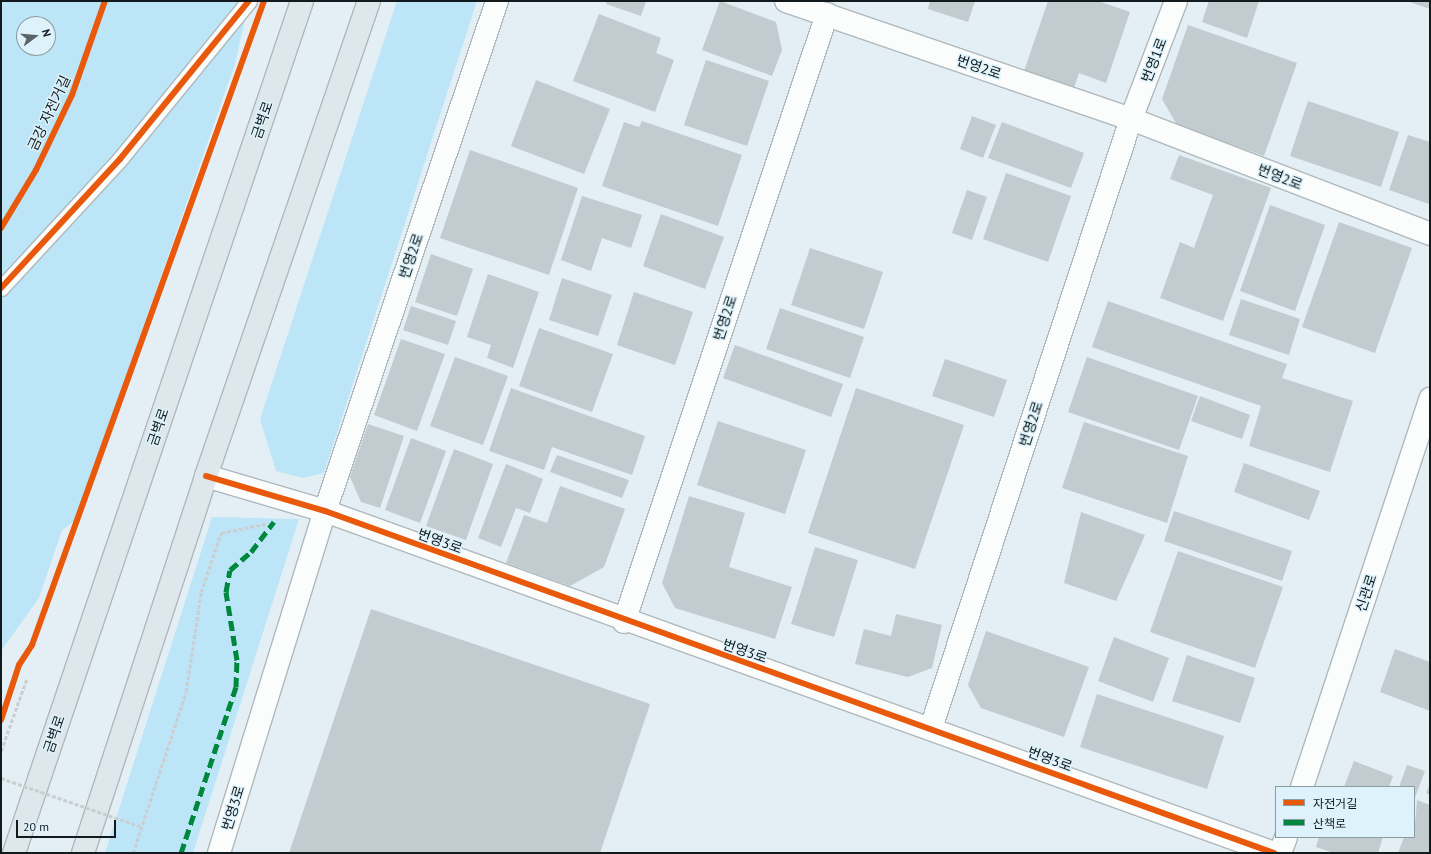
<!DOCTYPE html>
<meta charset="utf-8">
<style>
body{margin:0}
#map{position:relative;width:1431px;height:854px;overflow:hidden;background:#e3eff4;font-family:"PT Sans","Noto Sans KR",sans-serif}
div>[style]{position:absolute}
.green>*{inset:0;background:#bce6f7}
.building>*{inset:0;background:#c2cbcf}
.path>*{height:2.5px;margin-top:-1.25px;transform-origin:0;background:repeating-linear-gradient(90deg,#caced0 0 4px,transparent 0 6px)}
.roads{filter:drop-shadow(1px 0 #afb8bc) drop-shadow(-1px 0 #afb8bc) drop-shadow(0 1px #afb8bc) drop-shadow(0 -1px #afb8bc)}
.service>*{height:15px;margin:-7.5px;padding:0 7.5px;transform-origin:7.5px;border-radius:7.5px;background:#fbfdfd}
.minor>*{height:22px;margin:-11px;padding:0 11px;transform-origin:11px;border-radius:11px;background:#fbfdfd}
.tertiary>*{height:22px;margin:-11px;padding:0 11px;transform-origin:11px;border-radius:11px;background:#fbfdfd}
.secondary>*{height:22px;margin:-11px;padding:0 11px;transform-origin:11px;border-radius:11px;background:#fbfdfd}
.primary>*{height:22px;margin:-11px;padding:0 11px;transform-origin:11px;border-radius:11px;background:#dee7ec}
.path-bridge>*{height:2.5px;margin-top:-1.25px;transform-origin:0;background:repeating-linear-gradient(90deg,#caced0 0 4px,transparent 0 6px)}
.quiet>*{height:5px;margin-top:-2.5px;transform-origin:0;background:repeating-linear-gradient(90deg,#00873e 0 10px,transparent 0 15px)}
.cycleway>*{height:6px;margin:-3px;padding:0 3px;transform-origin:3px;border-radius:3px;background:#e8590c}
span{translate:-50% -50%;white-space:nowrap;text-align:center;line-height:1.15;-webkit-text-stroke:3px #ddf2fa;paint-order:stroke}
.street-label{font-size:14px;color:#121a1d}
.frame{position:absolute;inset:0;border:2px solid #121a1d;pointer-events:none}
.legend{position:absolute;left:1275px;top:786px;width:140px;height:52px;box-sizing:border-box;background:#ddf2fa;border:1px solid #8c9ca2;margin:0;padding:5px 7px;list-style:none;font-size:12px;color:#121a1d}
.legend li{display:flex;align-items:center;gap:8px;height:20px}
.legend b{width:20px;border:1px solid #8c9ca2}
.north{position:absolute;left:16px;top:16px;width:40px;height:40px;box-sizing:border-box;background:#ddf2fa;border:1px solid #8c9ca2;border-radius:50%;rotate:74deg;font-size:11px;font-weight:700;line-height:16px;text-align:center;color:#121a1d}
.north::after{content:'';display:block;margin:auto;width:14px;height:18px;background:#5b6568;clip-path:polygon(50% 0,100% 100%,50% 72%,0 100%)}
.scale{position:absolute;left:16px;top:820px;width:100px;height:18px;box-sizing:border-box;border:2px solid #121a1d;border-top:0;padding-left:5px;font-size:12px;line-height:14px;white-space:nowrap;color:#121a1d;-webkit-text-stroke:3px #ddf2fa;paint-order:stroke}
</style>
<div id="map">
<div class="green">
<div style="clip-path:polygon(evenodd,1px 1px,249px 1px,235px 64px,76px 520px,62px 530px,39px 598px,1px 651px,1px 1px,24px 24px,48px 24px,48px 48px,24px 48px,24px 24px)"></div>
<div style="clip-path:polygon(397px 1px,477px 1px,324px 473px,303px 478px,276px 471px,260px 419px)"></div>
<div style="clip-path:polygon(212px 517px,299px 519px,193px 853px,105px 853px)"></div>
</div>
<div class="building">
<div style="clip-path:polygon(607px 1px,646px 1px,641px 16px,606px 4px)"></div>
<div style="clip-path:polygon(720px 1px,776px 22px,782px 50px,772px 76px,702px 50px)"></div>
<div style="clip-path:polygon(930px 1px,975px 1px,968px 22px,928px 9px)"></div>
<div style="clip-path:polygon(1048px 1px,1098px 1px,1130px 12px,1106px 83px,1079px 73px,1073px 91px,1023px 74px)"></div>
<div style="clip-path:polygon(1209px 1px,1259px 1px,1247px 38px,1202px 22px)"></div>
<div style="clip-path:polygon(1407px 1px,1430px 1px,1430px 9px)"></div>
<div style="clip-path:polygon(599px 14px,661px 38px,656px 53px,674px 60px,655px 112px,573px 81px)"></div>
<div style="clip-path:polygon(1188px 25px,1297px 63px,1264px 156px,1177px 125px,1162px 99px)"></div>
<div style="clip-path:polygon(706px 60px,769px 81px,747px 146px,684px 125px)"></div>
<div style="clip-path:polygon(536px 80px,610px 109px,584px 174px,511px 146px)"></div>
<div style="clip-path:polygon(1308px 101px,1399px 132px,1381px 187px,1290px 156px)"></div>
<div style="clip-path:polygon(972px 116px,996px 125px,983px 158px,960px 149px)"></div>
<div style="clip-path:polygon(642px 121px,742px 155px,718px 226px,602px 186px,624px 122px,639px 127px)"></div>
<div style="clip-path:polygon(1002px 122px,1084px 153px,1071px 188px,988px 158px)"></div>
<div style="clip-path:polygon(1408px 135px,1430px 142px,1429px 204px,1389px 190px)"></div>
<div style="clip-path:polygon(470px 150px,578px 188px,549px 275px,440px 238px)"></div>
<div style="clip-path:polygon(1179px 155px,1271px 188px,1223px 321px,1160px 298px,1180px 242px,1194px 248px,1213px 195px,1170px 179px)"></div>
<div style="clip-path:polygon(1006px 173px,1071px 196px,1048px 262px,983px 239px)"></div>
<div style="clip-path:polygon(967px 190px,987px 197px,972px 240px,952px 233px)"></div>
<div style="clip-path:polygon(582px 196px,642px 215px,631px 248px,602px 238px,591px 271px,561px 260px)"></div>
<div style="clip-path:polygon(1270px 205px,1325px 225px,1295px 311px,1240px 291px)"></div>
<div style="clip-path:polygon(661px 214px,724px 237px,705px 289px,643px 266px)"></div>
<div style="clip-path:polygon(1339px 222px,1412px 248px,1375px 353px,1302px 327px)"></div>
<div style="clip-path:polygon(810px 248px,883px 272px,864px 329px,791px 305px)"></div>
<div style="clip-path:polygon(431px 254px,473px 269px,457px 316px,415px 302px)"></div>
<div style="clip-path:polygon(488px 274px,539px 292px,513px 368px,487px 358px,491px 345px,467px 337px)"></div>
<div style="clip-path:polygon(562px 278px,612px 295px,598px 336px,549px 320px)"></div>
<div style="clip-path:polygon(634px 292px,693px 312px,675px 365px,617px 345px)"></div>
<div style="clip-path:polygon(1241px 299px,1300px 319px,1289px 355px,1229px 335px)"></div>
<div style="clip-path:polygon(1108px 301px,1287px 364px,1282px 378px,1353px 401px,1330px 472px,1249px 446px,1261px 406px,1092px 347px)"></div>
<div style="clip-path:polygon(411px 306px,456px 321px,448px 345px,403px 330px)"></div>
<div style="clip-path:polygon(780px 308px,864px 337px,850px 378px,766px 349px)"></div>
<div style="clip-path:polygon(539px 328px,613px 354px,592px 412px,519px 386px)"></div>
<div style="clip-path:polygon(401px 339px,445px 354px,417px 431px,374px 415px)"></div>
<div style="clip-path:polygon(735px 345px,843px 384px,831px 417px,723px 378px)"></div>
<div style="clip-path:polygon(455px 357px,508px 376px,483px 445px,430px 426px)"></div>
<div style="clip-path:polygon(1087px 357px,1198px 396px,1179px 450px,1068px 412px)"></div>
<div style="clip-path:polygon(945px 359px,1007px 380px,994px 417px,932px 396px)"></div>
<div style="clip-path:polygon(511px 388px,645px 436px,632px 475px,552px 447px,544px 470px,489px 451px)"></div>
<div style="clip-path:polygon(856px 388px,964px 425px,915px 569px,808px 533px)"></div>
<div style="clip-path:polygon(1200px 396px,1250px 415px,1242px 439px,1191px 421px)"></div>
<div style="clip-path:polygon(718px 421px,806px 450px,785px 514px,697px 485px)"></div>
<div style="clip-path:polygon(1084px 422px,1188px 456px,1167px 523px,1062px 488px)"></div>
<div style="clip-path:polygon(368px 424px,404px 436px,380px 508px,361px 502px,350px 477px)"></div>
<div style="clip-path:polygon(411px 438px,446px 451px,420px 523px,385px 510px)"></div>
<div style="clip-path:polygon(454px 449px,493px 464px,466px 540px,426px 526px)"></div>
<div style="clip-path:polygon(557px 455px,629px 480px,622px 498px,550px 472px)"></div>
<div style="clip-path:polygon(1244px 463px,1320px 491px,1309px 520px,1234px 492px)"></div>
<div style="clip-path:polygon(506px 464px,543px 479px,530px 513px,516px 508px,501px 547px,478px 538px)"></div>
<div style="clip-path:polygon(560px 486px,625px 509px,604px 567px,570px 586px,506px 563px,524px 515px,547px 523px)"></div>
<div style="clip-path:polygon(689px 496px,745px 513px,729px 567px,792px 587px,775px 639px,675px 608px,662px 583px)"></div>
<div style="clip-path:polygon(1174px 511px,1292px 551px,1282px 581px,1164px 541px)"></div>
<div style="clip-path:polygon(1081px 512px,1145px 535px,1116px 601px,1064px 583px)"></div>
<div style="clip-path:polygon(815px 547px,858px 560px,834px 637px,791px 624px)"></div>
<div style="clip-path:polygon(1178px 551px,1283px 587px,1255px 668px,1150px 632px)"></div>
<div style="clip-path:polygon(371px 609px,650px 704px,600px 853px,289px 853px)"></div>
<div style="clip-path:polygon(896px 614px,942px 625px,932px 668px,908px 677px,855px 664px,864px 629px,891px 636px)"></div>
<div style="clip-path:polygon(986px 631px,1089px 667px,1064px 737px,981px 708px,968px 685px)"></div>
<div style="clip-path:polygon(1114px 637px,1169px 658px,1153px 702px,1098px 681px)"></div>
<div style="clip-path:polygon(1395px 649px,1430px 662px,1430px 711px,1380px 692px)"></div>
<div style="clip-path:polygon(1187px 655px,1255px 678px,1240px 723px,1172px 701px)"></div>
<div style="clip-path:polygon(1097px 694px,1224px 736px,1207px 789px,1080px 747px)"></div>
<div style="clip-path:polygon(1354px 761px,1393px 776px,1389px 787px,1344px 787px)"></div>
<div style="clip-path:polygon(1407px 765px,1425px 771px,1414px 800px,1414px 787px,1399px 787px)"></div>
<div style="clip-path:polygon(1430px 784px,1430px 795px,1426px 793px)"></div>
<div style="clip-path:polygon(1417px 800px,1430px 805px,1430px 853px,1398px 853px,1404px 837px,1414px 837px)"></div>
<div style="clip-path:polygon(1319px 837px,1383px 837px,1378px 853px,1334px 853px,1316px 847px)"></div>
</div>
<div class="path">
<div style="left:1px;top:751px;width:77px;rotate:-70.4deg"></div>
<div style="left:133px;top:853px;width:169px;rotate:-71.8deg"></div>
<div style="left:186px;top:692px;width:101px;rotate:-81.5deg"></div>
<div style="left:201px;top:592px;width:62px;rotate:-71.3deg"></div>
<div style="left:221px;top:533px;width:45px;rotate:-11.6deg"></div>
</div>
<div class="roads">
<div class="service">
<div style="left:1px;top:288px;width:176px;rotate:-47.3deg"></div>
<div style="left:120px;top:159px;width:204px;rotate:-50.8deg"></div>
</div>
<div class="minor">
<div style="left:624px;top:622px;width:641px;rotate:-71.54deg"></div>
<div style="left:931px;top:728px;width:641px;rotate:-71.82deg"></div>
<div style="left:1131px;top:119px;width:126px;rotate:-69.1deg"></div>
<div style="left:219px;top:853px;width:358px;rotate:-72.8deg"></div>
<div style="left:325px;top:511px;width:538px;rotate:-71.36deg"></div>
</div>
<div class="tertiary">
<div style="left:786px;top:1px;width:365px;rotate:18.9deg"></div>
<div style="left:1131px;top:119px;width:320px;rotate:21deg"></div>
<div style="left:206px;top:476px;width:124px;rotate:16.4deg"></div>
<div style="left:325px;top:511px;width:1009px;rotate:19.82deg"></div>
</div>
<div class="secondary">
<div style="left:1302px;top:787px;width:409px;rotate:-71.7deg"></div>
<div style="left:1280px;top:853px;width:17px;rotate:-69deg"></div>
</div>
<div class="primary">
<div style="left:14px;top:853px;width:899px;rotate:-71.32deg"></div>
<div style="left:83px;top:853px;width:397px;rotate:-71.9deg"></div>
<div style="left:206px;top:476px;width:502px;rotate:-71.06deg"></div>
</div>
</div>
<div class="path-bridge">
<div style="left:1px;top:778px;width:147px;rotate:19.1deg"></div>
</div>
<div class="quiet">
<div style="left:181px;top:853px;width:175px;rotate:-71.7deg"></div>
<div style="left:236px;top:687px;width:27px;rotate:-88deg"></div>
<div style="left:237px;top:660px;width:69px;rotate:-99.2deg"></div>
<div style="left:226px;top:592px;width:22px;rotate:-80deg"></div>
<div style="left:230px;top:570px;width:28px;rotate:-41deg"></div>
<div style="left:251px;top:552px;width:38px;rotate:-53deg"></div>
</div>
<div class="cycleway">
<div style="left:1px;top:228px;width:68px;rotate:-58.9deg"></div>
<div style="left:36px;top:170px;width:83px;rotate:-64.4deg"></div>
<div style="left:72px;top:95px;width:100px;rotate:-70.7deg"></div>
<div style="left:1px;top:288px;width:176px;rotate:-47.3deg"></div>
<div style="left:120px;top:159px;width:204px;rotate:-50.8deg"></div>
<div style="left:206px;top:476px;width:124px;rotate:16.4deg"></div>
<div style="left:325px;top:511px;width:1009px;rotate:19.82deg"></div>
<div style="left:1px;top:720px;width:58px;rotate:-71.9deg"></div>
<div style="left:19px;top:665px;width:24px;rotate:-57deg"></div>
<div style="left:32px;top:645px;width:685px;rotate:-70.19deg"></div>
</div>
<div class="street-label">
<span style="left:1154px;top:60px;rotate:-69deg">번영1로</span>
<span style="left:979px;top:67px;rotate:19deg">번영2로</span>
<span style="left:49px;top:113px;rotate:-65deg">금강 자전거길</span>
<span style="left:262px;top:120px;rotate:-71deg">금벽로</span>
<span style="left:1280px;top:177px;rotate:21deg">번영2로</span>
<span style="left:411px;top:256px;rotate:-71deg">번영2로</span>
<span style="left:725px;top:318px;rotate:-72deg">번영2로</span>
<span style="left:1031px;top:424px;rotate:-72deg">번영2로</span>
<span style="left:158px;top:427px;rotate:-71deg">금벽로</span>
<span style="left:440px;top:541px;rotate:20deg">번영3로</span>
<span style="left:1366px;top:593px;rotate:-72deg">신관로</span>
<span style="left:745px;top:651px;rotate:19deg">번영3로</span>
<span style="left:54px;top:734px;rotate:-71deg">금벽로</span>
<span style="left:1050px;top:759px;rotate:20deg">번영3로</span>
<span style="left:233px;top:808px;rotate:-73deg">번영3로</span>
</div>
<div class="frame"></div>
<ul class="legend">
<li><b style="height:5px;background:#e8590c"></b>자전거길</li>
<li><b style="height:5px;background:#00873e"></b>산책로</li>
</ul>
<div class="north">N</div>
<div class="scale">20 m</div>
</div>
